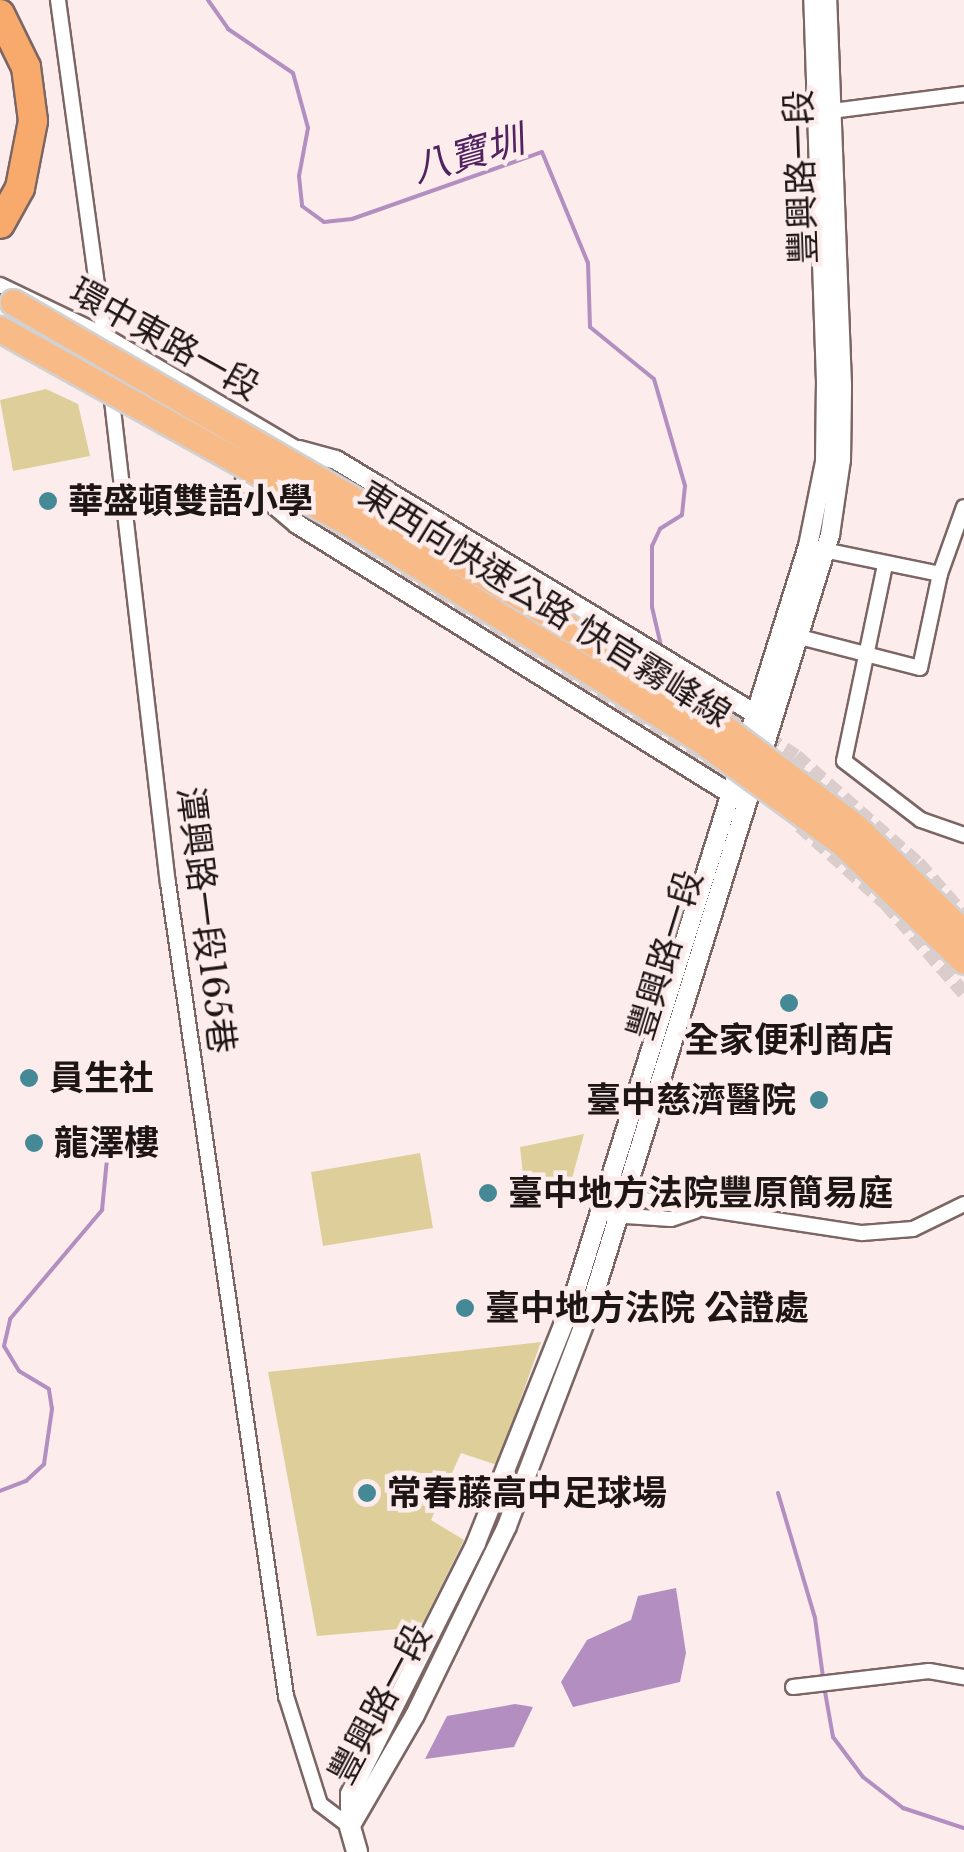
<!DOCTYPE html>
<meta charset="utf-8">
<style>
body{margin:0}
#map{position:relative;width:964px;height:1852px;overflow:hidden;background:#fcedec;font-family:"Libre Baskerville","Noto Sans TC",serif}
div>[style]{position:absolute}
.green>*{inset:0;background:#decf9a}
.water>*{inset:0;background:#b28fc0}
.stream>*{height:4px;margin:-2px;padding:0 2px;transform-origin:2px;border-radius:2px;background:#b28fc0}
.minor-tunnel>*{height:14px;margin-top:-7px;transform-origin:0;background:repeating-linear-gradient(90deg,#dbcdcc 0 14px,transparent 0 21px)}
.roads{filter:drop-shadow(2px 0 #7b6664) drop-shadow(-2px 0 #7b6664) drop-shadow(0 2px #7b6664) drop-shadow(0 -2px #7b6664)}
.minor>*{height:14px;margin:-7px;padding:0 7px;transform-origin:7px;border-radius:7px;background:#fff}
.tertiary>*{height:18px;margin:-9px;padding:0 9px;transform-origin:9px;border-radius:9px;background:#fff}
.secondary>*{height:20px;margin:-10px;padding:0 10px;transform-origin:10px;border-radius:10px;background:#fff}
.motorway>*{height:28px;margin:-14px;padding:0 14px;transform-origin:14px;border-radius:14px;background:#f7aa6b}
.bridges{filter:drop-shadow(2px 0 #d2d0d0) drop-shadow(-2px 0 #d2d0d0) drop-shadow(0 2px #d2d0d0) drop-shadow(0 -2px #d2d0d0)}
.trunk-bridge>*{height:25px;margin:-12.5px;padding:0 12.5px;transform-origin:12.5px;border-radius:12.5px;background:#f8bb88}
.dots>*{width:28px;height:28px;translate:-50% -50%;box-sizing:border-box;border:5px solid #fcedec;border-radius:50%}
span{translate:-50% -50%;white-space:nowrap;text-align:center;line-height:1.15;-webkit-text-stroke:9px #fcedec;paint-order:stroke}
.street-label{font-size:35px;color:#1e1515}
.poi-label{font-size:35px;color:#1e1515;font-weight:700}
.left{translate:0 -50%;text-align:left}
.right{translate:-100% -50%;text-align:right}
.water-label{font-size:38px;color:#502360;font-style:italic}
</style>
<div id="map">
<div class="green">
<div style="clip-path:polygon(46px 389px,78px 404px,90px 456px,13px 471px,0 400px)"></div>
<div style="clip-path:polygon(584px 1134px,566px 1201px,526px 1203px,520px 1147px)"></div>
<div style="clip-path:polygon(420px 1153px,433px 1228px,323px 1246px,311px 1172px)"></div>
<div style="clip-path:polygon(541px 1342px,497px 1465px,461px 1453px,431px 1520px,464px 1540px,421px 1627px,317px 1636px,268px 1372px)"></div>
</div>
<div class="water">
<div style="clip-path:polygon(676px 1588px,686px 1653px,680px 1682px,573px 1707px,561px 1682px,587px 1640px,631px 1620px,638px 1596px)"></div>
<div style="clip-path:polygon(515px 1704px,533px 1707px,514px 1747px,425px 1759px,447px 1716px)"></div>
</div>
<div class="stream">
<div style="left:208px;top:0;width:35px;rotate:55deg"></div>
<div style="left:228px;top:29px;width:78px;rotate:34.1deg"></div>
<div style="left:293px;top:73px;width:57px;rotate:74.7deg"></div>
<div style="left:308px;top:128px;width:49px;rotate:100.6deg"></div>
<div style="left:299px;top:176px;width:30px;rotate:84deg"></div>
<div style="left:302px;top:206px;width:27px;rotate:36deg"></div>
<div style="left:324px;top:222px;width:28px;rotate:-6deg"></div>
<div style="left:352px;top:219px;width:201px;rotate:-19.4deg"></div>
<div style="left:542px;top:152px;width:120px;rotate:67.5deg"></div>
<div style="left:588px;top:263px;width:64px;rotate:88.2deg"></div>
<div style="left:590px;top:327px;width:82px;rotate:39.1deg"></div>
<div style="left:654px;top:379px;width:111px;rotate:73.8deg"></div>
<div style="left:685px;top:486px;width:29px;rotate:96deg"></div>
<div style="left:682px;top:515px;width:26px;rotate:148deg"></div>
<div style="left:660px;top:529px;width:19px;rotate:115deg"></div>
<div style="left:652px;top:546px;width:61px;rotate:90deg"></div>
<div style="left:652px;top:607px;width:37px;rotate:77deg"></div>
<div style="left:0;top:1491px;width:28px;rotate:-21deg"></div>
<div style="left:26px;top:1481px;width:25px;rotate:-43deg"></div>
<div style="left:44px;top:1464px;width:56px;rotate:-81.7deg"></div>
<div style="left:52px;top:1409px;width:20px;rotate:-99deg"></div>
<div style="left:49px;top:1389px;width:35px;rotate:-149deg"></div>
<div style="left:19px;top:1371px;width:29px;rotate:-121deg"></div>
<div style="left:4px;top:1346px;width:28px;rotate:-77deg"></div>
<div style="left:10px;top:1319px;width:143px;rotate:-49.8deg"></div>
<div style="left:102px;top:1210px;width:71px;rotate:-84.4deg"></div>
<div style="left:778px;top:1493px;width:130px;rotate:73.5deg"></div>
<div style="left:815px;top:1618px;width:60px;rotate:82.3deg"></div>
<div style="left:824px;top:1686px;width:52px;rotate:80deg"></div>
<div style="left:833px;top:1737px;width:50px;rotate:53.1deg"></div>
<div style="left:863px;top:1777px;width:51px;rotate:37.8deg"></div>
<div style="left:903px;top:1808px;width:64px;rotate:18.2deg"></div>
</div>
<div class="minor-tunnel">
<div style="left:313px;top:458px;width:158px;rotate:31.3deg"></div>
<div style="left:275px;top:497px;width:538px;rotate:31.47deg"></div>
<div style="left:607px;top:637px;width:223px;rotate:32.2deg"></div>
<div style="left:796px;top:756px;width:162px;rotate:41.3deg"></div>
<div style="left:918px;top:863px;width:69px;rotate:48.5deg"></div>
<div style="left:800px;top:826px;width:116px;rotate:42.2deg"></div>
<div style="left:886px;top:904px;width:118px;rotate:48.8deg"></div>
</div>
<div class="roads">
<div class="minor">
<div style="left:58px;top:0;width:359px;rotate:82.2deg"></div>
<div style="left:824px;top:112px;width:141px;rotate:-7.3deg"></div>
<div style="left:0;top:285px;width:115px;rotate:25.7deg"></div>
<div style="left:104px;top:335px;width:226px;rotate:30.5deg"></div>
<div style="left:111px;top:392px;width:494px;rotate:83.4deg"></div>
<div style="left:168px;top:883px;width:822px;rotate:81.74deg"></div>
<div style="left:286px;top:1696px;width:113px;rotate:72.5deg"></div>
<div style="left:320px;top:1804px;width:38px;rotate:37deg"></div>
<div style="left:885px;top:565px;width:200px;rotate:101.8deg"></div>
<div style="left:844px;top:761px;width:97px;rotate:37.5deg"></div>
<div style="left:921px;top:820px;width:46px;rotate:19.2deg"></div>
<div style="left:940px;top:574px;width:71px;rotate:-70.3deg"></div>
<div style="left:792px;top:635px;width:132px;rotate:14.5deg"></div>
<div style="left:920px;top:668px;width:96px;rotate:-78deg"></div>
<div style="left:940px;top:574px;width:125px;rotate:-168.4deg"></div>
<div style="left:606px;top:1194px;width:259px;rotate:8.7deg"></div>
<div style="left:862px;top:1233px;width:51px;rotate:-4.5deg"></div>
<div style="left:913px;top:1229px;width:57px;rotate:-26.1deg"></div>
<div style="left:611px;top:1215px;width:60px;rotate:3.8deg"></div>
<div style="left:671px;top:1219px;width:26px;rotate:-18deg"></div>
<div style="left:793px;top:1687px;width:137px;rotate:-6.7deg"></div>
<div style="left:929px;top:1671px;width:36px;rotate:10deg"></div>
</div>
<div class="tertiary">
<div style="left:299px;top:450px;width:38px;rotate:15deg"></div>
<div style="left:336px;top:460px;width:499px;rotate:31.2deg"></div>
<div style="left:245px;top:480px;width:68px;rotate:40.2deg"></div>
<div style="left:297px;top:524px;width:521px;rotate:31.89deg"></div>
<div style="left:350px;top:1822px;width:28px;rotate:-90deg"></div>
<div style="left:350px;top:1794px;width:281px;rotate:-63.3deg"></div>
<div style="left:476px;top:1543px;width:256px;rotate:-68.2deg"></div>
<div style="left:571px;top:1305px;width:795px;rotate:-72.66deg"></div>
<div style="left:808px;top:546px;width:86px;rotate:-78.6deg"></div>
<div style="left:825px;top:462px;width:80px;rotate:-89.3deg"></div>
<div style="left:826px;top:382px;width:382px;rotate:-91.9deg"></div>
<div style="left:350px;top:1827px;width:129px;rotate:-59.9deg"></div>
<div style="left:415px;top:1715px;width:210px;rotate:-64deg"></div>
<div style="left:507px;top:1526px;width:230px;rotate:-69.1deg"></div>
<div style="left:589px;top:1311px;width:813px;rotate:-72.75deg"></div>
<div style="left:830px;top:535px;width:76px;rotate:-81.7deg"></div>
<div style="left:841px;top:460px;width:75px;rotate:-89.2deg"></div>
<div style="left:842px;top:385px;width:385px;rotate:-92.2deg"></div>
</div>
<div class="secondary">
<div style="left:350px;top:1827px;width:26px;rotate:74deg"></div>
</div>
<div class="motorway">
<div style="left:0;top:14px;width:59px;rotate:63.9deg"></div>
<div style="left:26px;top:67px;width:54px;rotate:82.6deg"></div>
<div style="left:33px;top:121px;width:68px;rotate:101deg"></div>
<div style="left:20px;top:188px;width:41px;rotate:119.1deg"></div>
</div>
</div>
<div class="bridges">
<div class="trunk-bridge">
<div style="left:13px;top:302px;width:590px;rotate:30.13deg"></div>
<div style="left:523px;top:598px;width:227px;rotate:32.6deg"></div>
<div style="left:714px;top:720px;width:178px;rotate:37deg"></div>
<div style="left:856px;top:827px;width:151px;rotate:44.5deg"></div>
<div style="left:0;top:329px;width:417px;rotate:29.1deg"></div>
<div style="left:364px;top:532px;width:397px;rotate:31.7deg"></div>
<div style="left:702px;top:741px;width:175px;rotate:36.1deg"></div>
<div style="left:843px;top:844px;width:168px;rotate:44deg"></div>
</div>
</div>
<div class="dots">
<div style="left:48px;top:501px;background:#458997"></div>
<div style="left:789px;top:1003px;background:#458997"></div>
<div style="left:29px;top:1078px;background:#458997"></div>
<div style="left:819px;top:1100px;background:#458997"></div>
<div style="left:34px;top:1143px;background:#458997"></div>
<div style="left:488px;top:1193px;background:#458997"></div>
<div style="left:465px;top:1308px;background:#458997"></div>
<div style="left:367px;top:1493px;background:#458997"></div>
</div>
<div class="street-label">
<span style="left:801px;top:177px;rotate:-92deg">豐興路一段</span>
<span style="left:165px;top:339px;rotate:29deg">環中東路一段</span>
<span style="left:545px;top:604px;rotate:32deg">東西向快速公路 快官霧峰線</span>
<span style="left:206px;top:920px;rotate:83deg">潭興路一段165巷</span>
<span style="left:665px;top:955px;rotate:-73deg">豐興路一段</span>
<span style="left:380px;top:1704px;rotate:-62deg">豐興路一段</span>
</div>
<div class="poi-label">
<span class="left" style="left:68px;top:501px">華盛頓雙語小學</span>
<span style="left:789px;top:1040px">全家便利商店</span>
<span class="left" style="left:49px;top:1078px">員生社</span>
<span class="right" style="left:796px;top:1100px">臺中慈濟醫院</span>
<span class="left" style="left:54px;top:1143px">龍澤樓</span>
<span class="left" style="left:508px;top:1193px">臺中地方法院豐原簡易庭</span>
<span class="left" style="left:485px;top:1308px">臺中地方法院 公證處</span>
<span class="left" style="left:387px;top:1493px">常春藤高中足球場</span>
</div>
<div class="water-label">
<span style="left:468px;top:154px;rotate:-16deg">八寶圳</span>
</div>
</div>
